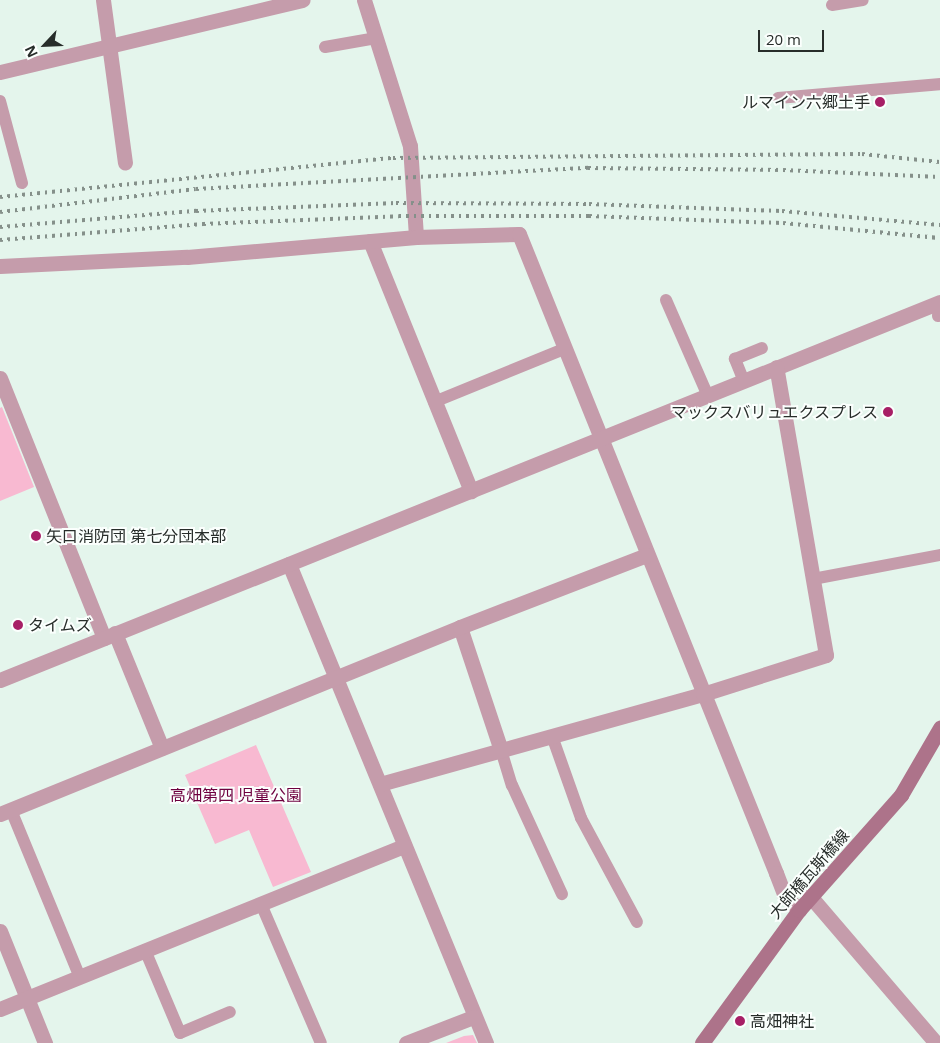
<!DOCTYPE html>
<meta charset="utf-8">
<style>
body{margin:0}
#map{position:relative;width:940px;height:1043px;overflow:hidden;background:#e4f5ec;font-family:"Open Sans","Noto Sans JP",sans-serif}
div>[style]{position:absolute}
.green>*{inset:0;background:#f8b9d1}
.lane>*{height:12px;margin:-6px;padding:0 6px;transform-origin:6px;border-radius:6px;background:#c59cab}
.street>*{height:15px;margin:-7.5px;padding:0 7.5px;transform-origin:7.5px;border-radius:7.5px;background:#c59cab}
.secondary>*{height:15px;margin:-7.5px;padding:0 7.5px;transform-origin:7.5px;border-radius:7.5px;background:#ad738a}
.rail>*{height:4px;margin-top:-2px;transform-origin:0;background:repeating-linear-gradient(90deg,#85908a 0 2.5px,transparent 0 7.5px)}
.dots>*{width:14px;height:14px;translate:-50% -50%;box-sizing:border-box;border:2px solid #fbfffd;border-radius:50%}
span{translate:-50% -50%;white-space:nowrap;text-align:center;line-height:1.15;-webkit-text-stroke:4px #fbfffd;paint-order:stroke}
.poi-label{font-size:16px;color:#272d2a}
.right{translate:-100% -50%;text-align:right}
.left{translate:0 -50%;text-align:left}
.park-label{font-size:16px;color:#6e003f}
.street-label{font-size:16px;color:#272d2a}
.north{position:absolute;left:20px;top:20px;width:50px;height:50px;-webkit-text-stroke:4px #fbfffd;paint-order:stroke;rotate:245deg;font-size:14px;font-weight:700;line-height:20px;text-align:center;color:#272d2a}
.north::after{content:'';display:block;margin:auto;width:18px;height:22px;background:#272d2a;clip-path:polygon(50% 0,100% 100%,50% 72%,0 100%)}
.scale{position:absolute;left:758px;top:30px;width:66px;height:22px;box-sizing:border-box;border:2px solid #272d2a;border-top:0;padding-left:6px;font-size:15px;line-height:18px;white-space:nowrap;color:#272d2a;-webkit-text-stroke:4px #fbfffd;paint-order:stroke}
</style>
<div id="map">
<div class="green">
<div style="clip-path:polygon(2px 407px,34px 487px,0 501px,0 408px)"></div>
<div style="clip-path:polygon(256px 745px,311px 872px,273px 887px,249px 830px,215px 844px,185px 775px)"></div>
<div style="clip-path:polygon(473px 1035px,477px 1043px,446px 1043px,464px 1036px)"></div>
</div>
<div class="lane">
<div style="left:832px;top:5px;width:31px;rotate:-9deg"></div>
<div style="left:325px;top:47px;width:52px;rotate:-10deg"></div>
<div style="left:778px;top:98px;width:163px;rotate:-4.9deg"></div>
<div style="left:0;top:101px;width:85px;rotate:75deg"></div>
<div style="left:666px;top:300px;width:103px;rotate:66.4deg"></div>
<div style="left:938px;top:316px;width:13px;rotate:-86deg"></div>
<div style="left:743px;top:379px;width:22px;rotate:-112deg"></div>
<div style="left:735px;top:359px;width:29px;rotate:-22deg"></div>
<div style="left:434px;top:402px;width:140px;rotate:-22.2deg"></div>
<div style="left:813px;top:579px;width:129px;rotate:-10.7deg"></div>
<div style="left:552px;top:736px;width:87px;rotate:70.5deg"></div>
<div style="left:581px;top:818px;width:118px;rotate:61.7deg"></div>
<div style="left:501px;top:750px;width:37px;rotate:73deg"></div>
<div style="left:512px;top:785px;width:120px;rotate:65.4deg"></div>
<div style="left:11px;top:810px;width:181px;rotate:67.6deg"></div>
<div style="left:261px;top:904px;width:151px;rotate:66.7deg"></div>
<div style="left:145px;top:950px;width:90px;rotate:67.1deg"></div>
<div style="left:180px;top:1033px;width:54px;rotate:-22.8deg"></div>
</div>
<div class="street">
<div style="left:103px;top:0;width:164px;rotate:82.3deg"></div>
<div style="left:364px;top:0;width:153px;rotate:72.5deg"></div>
<div style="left:410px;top:146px;width:91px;rotate:86.2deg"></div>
<div style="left:0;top:72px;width:311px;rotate:-13.4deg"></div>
<div style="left:370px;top:241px;width:270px;rotate:68deg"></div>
<div style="left:0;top:266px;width:187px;rotate:-2.8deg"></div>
<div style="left:187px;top:257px;width:230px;rotate:-5deg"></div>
<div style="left:416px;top:237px;width:103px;rotate:-1.7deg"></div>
<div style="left:519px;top:234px;width:689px;rotate:68.09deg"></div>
<div style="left:776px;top:873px;width:25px;rotate:69deg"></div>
<div style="left:785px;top:896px;width:20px;rotate:45deg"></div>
<div style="left:0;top:378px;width:280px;rotate:68.2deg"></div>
<div style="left:289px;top:564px;width:518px;rotate:67.64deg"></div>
<div style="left:460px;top:627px;width:130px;rotate:71.6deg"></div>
<div style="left:115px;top:633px;width:124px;rotate:67.8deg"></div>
<div style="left:0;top:680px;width:1013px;rotate:-21.91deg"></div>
<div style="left:380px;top:784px;width:335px;rotate:-15.6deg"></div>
<div style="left:703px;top:694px;width:129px;rotate:-17.6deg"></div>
<div style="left:826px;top:655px;width:292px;rotate:-99.8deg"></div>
<div style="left:0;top:814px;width:497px;rotate:-22.1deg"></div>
<div style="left:460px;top:627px;width:200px;rotate:-21.1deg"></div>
<div style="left:810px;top:896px;width:194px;rotate:49.4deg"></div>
<div style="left:0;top:931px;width:121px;rotate:68.1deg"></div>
<div style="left:0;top:1009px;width:436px;rotate:-22deg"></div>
<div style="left:406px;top:1043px;width:72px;rotate:-21.2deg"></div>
</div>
<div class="secondary">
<div style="left:702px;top:1043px;width:165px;rotate:-53.9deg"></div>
<div style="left:799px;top:910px;width:154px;rotate:-48.4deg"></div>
<div style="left:901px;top:795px;width:78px;rotate:-59.8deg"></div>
</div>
<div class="rail">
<div style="left:0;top:197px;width:395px;rotate:-5.7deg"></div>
<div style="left:393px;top:158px;width:469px;rotate:-0.5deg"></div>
<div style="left:862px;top:154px;width:78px;rotate:5.9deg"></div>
<div style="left:0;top:212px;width:197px;rotate:-6.7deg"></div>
<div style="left:196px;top:189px;width:393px;rotate:-3.1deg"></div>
<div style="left:588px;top:168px;width:195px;rotate:0.6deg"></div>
<div style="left:783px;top:170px;width:157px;rotate:2.6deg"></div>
<div style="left:0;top:227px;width:197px;rotate:-4.7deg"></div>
<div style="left:196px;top:211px;width:200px;rotate:-2.3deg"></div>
<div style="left:396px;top:203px;width:193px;rotate:0.3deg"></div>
<div style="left:589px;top:204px;width:193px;rotate:2.1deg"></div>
<div style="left:782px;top:211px;width:159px;rotate:5.1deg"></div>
<div style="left:0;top:240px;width:204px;rotate:-4.5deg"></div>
<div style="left:203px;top:224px;width:196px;rotate:-2.3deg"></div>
<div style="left:399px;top:216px;width:190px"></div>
<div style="left:589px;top:216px;width:194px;rotate:2.1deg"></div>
<div style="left:783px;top:223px;width:158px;rotate:5.5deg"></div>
</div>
<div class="dots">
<div style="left:880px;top:102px;background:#a71f66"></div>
<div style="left:888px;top:412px;background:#a71f66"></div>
<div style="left:36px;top:536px;background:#a71f66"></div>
<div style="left:18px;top:625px;background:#a71f66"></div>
<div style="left:740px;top:1021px;background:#a71f66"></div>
</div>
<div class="poi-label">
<span class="right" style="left:870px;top:102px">ルマイン六郷土手</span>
<span class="right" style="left:878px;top:412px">マックスバリュエクスプレス</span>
<span class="left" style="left:46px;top:536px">矢口消防団 第七分団本部</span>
<span class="left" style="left:28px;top:625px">タイムズ</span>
<span class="left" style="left:750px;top:1021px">高畑神社</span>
</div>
<div class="park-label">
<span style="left:236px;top:795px">高畑第四 児童公園</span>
</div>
<div class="street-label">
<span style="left:809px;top:874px;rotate:-49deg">大師橋瓦斯橋線</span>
</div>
<div class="north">N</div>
<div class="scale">20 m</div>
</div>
